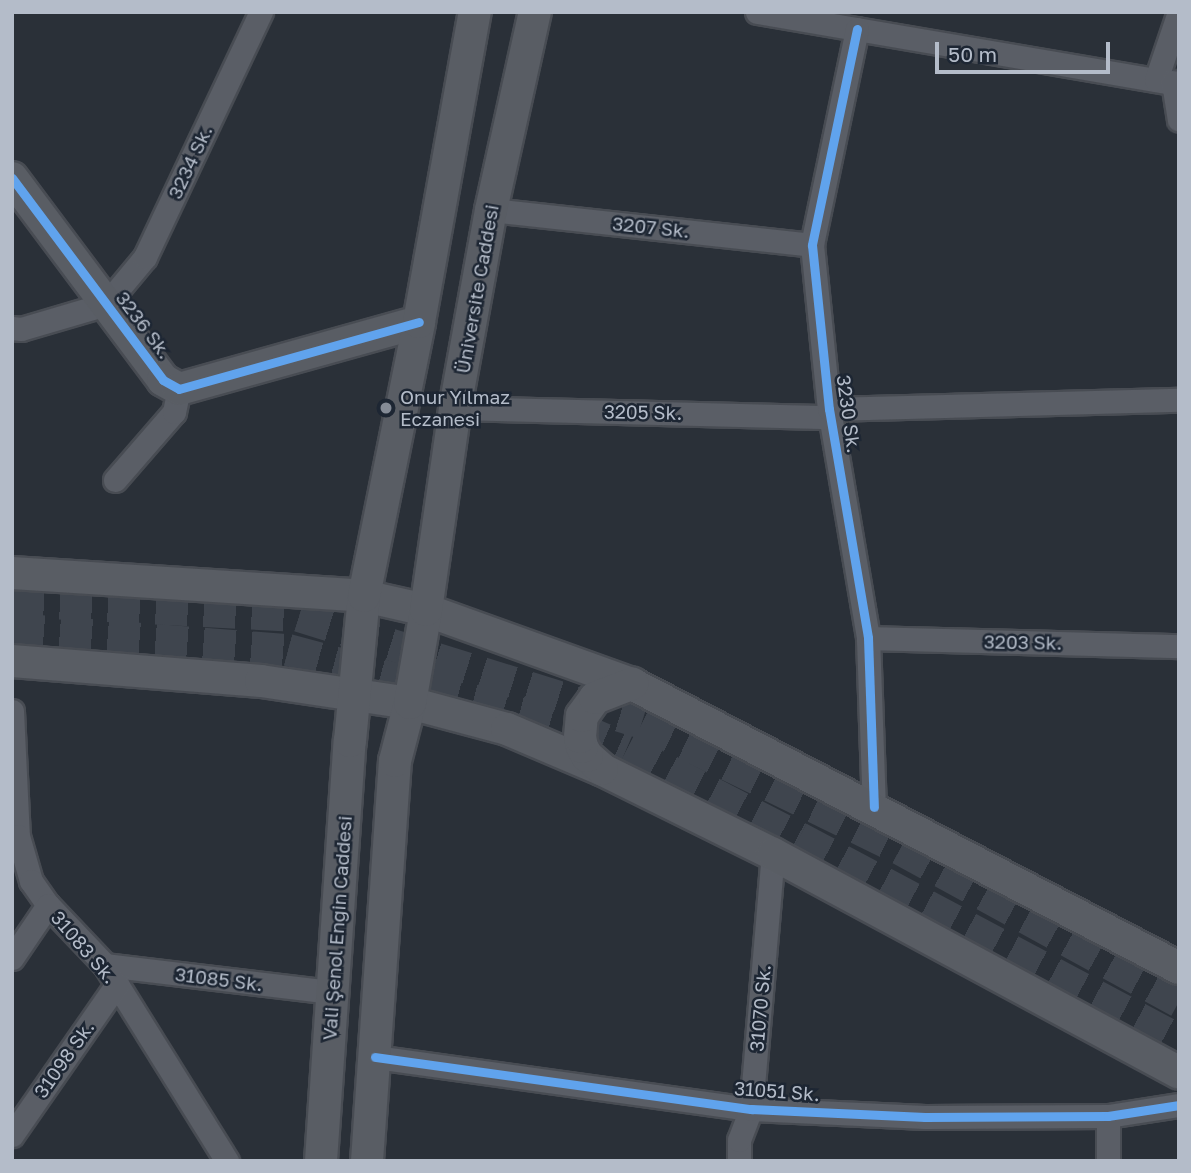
<!DOCTYPE html>
<meta charset="utf-8">
<style>
body{margin:0}
#map{position:relative;width:1191px;height:1173px;overflow:hidden;background:#2a3038;font-family:"Golos Text",sans-serif}
div>[style]{position:absolute}
.secondary-tunnel>*{height:32px;margin-top:-16px;transform-origin:0;background:repeating-linear-gradient(90deg,#3f454e 0 32px,transparent 0 48px)}
.roads{filter:drop-shadow(2px 0 #484c53) drop-shadow(-2px 0 #484c53) drop-shadow(0 2px #484c53) drop-shadow(0 -2px #484c53)}
.street>*{height:23px;margin:-11.5px;padding:0 11.5px;transform-origin:11.5px;border-radius:11.5px;background:#5a5e66}
.secondary>*{height:32px;margin:-16px;padding:0 16px;transform-origin:16px;border-radius:16px;background:#595d64}
.cycleway>*{height:9px;margin:-4.5px;padding:0 4.5px;transform-origin:4.5px;border-radius:4.5px;background:#60a3ed}
.dots>*{width:19px;height:19px;translate:-50% -50%;box-sizing:border-box;border:4px solid #1d2633;border-radius:50%}
span{translate:-50% -50%;white-space:nowrap;text-align:center;line-height:1.15;-webkit-text-stroke:5px #1d2633;paint-order:stroke}
.street-label{font-size:19px;color:#b4bcc9}
.poi-label{font-size:19px;color:#b4bcc9}
.left{translate:0 -50%;text-align:left}
.frame{position:absolute;inset:0;border:14px solid #b4bcc9;pointer-events:none}
.scale{position:absolute;left:935px;top:42px;width:175px;height:32px;box-sizing:border-box;border:4px solid #b4bcc9;border-top:0;padding-left:9px;font-size:21px;line-height:24px;white-space:nowrap;color:#b4bcc9;-webkit-text-stroke:5px #1d2633;paint-order:stroke}
</style>
<div id="map">
<div class="secondary-tunnel">
<div style="left:12px;top:601px;width:287px;rotate:3deg"></div>
<div style="left:299px;top:616px;width:359px;rotate:17.3deg"></div>
<div style="left:642px;top:723px;width:287px;rotate:26deg"></div>
<div style="left:900px;top:849px;width:318px;rotate:28.7deg"></div>
<div style="left:12px;top:629px;width:277px;rotate:4.4deg"></div>
<div style="left:288px;top:650px;width:297px;rotate:15deg"></div>
<div style="left:575px;top:727px;width:56px;rotate:22.9deg"></div>
<div style="left:627px;top:749px;width:194px;rotate:27.4deg"></div>
<div style="left:799px;top:838px;width:430px;rotate:28deg"></div>
</div>
<div class="roads">
<div class="street">
<div style="left:757px;top:12px;width:428px;rotate:9.7deg"></div>
<div style="left:857px;top:29px;width:221px;rotate:101.8deg"></div>
<div style="left:812px;top:245px;width:165px;rotate:84.1deg"></div>
<div style="left:829px;top:409px;width:232px;rotate:80.3deg"></div>
<div style="left:868px;top:638px;width:169px;rotate:88deg"></div>
<div style="left:1156px;top:80px;width:72px;rotate:-71.3deg"></div>
<div style="left:1173px;top:82px;width:38px;rotate:81deg"></div>
<div style="left:491px;top:210px;width:323px;rotate:6.2deg"></div>
<div style="left:12px;top:328px;width:9px;rotate:6deg"></div>
<div style="left:21px;top:329px;width:89px;rotate:-16.4deg"></div>
<div style="left:106px;top:304px;width:61px;rotate:-50.3deg"></div>
<div style="left:145px;top:257px;width:271px;rotate:-64.7deg"></div>
<div style="left:455px;top:408px;width:376px;rotate:1.4deg"></div>
<div style="left:829px;top:409px;width:350px;rotate:-1.5deg"></div>
<div style="left:115px;top:480px;width:90px;rotate:-49.1deg"></div>
<div style="left:174px;top:412px;width:24px;rotate:-78deg"></div>
<div style="left:868px;top:638px;width:311px;rotate:1.5deg"></div>
<div style="left:12px;top:711px;width:125px;rotate:87.3deg"></div>
<div style="left:18px;top:836px;width:47px;rotate:73.9deg"></div>
<div style="left:31px;top:881px;width:29px;rotate:55deg"></div>
<div style="left:48px;top:905px;width:83px;rotate:46.5deg"></div>
<div style="left:105px;top:965px;width:231px;rotate:58.1deg"></div>
<div style="left:12px;top:958px;width:64px;rotate:-55.8deg"></div>
<div style="left:105px;top:965px;width:230px;rotate:6.8deg"></div>
<div style="left:375px;top:1057px;width:380px;rotate:7.9deg"></div>
<div style="left:751px;top:1109px;width:174px;rotate:2.6deg"></div>
<div style="left:925px;top:1117px;width:183px;rotate:-0.3deg"></div>
<div style="left:1108px;top:1116px;width:72px;rotate:-8.8deg"></div>
<div style="left:12px;top:1135px;width:184px;rotate:-55.2deg"></div>
<div style="left:739px;top:1161px;width:21px;rotate:-90deg"></div>
<div style="left:739px;top:1140px;width:33px;rotate:-69deg"></div>
<div style="left:751px;top:1109px;width:256px;rotate:-85.1deg"></div>
<div style="left:1108px;top:1161px;width:45px;rotate:-90deg"></div>
</div>
<div class="secondary">
<div style="left:12px;top:178px;width:252px;rotate:53.2deg"></div>
<div style="left:163px;top:380px;width:18px;rotate:29deg"></div>
<div style="left:179px;top:389px;width:249px;rotate:-15.6deg"></div>
<div style="left:12px;top:573px;width:353px;rotate:3.7deg"></div>
<div style="left:364px;top:596px;width:64px;rotate:12.7deg"></div>
<div style="left:426px;top:610px;width:219px;rotate:19.8deg"></div>
<div style="left:632px;top:684px;width:616px;rotate:27.44deg"></div>
<div style="left:12px;top:661px;width:250px;rotate:4.6deg"></div>
<div style="left:261px;top:681px;width:151px;rotate:8.4deg"></div>
<div style="left:410px;top:703px;width:100px;rotate:15deg"></div>
<div style="left:507px;top:729px;width:104px;rotate:23.1deg"></div>
<div style="left:603px;top:770px;width:190px;rotate:26.3deg"></div>
<div style="left:773px;top:854px;width:461px;rotate:28.3deg"></div>
<div style="left:602px;top:769px;width:20px;rotate:-139deg"></div>
<div style="left:587px;top:756px;width:10px;rotate:-119deg"></div>
<div style="left:582px;top:747px;width:10px;rotate:-101deg"></div>
<div style="left:580px;top:737px;width:21px;rotate:-85deg"></div>
<div style="left:582px;top:716px;width:22px;rotate:-54deg"></div>
<div style="left:595px;top:698px;width:40px;rotate:-21deg"></div>
<div style="left:321px;top:1161px;width:421px;rotate:-86.1deg"></div>
<div style="left:350px;top:741px;width:146px;rotate:-84.5deg"></div>
<div style="left:364px;top:596px;width:279px;rotate:-78.6deg"></div>
<div style="left:419px;top:322px;width:315px;rotate:-79.8deg"></div>
<div style="left:367px;top:1161px;width:401px;rotate:-86deg"></div>
<div style="left:395px;top:761px;width:60px;rotate:-75.5deg"></div>
<div style="left:410px;top:703px;width:94px;rotate:-80.2deg"></div>
<div style="left:426px;top:610px;width:204px;rotate:-81.8deg"></div>
<div style="left:455px;top:408px;width:201px;rotate:-79.7deg"></div>
<div style="left:491px;top:210px;width:203px;rotate:-77.5deg"></div>
</div>
</div>
<div class="cycleway">
<div style="left:857px;top:29px;width:221px;rotate:101.8deg"></div>
<div style="left:812px;top:245px;width:165px;rotate:84.1deg"></div>
<div style="left:829px;top:409px;width:232px;rotate:80.3deg"></div>
<div style="left:868px;top:638px;width:169px;rotate:88deg"></div>
<div style="left:12px;top:178px;width:252px;rotate:53.2deg"></div>
<div style="left:163px;top:380px;width:18px;rotate:29deg"></div>
<div style="left:179px;top:389px;width:249px;rotate:-15.6deg"></div>
<div style="left:375px;top:1057px;width:380px;rotate:7.9deg"></div>
<div style="left:751px;top:1109px;width:174px;rotate:2.6deg"></div>
<div style="left:925px;top:1117px;width:183px;rotate:-0.3deg"></div>
<div style="left:1108px;top:1116px;width:72px;rotate:-8.8deg"></div>
</div>
<div class="dots">
<div style="left:386px;top:408px;background:#848b96"></div>
</div>
<div class="street-label">
<span style="left:190px;top:162px;rotate:-65deg">3234 Sk.</span>
<span style="left:651px;top:227px;rotate:6deg">3207 Sk.</span>
<span style="left:477px;top:289px;rotate:-80deg">Üniversite Caddesi</span>
<span style="left:144px;top:325px;rotate:53deg">3236 Sk.</span>
<span style="left:643px;top:412px;rotate:1deg">3205 Sk.</span>
<span style="left:849px;top:414px;rotate:82deg">3230 Sk.</span>
<span style="left:1023px;top:642px;rotate:1deg">3203 Sk.</span>
<span style="left:337px;top:928px;rotate:-86deg">Vali Şenol Engin Caddesi</span>
<span style="left:84px;top:947px;rotate:49deg">31083 Sk.</span>
<span style="left:219px;top:979px;rotate:7deg">31085 Sk.</span>
<span style="left:760px;top:1008px;rotate:-85deg">31070 Sk.</span>
<span style="left:64px;top:1059px;rotate:-55deg">31098 Sk.</span>
<span style="left:777px;top:1091px;rotate:4deg">31051 Sk.</span>
</div>
<div class="poi-label">
<span class="left" style="left:400px;top:408px">Onur Yılmaz<br>Eczanesi</span>
</div>
<div class="frame"></div>
<div class="scale">50 m</div>
</div>
